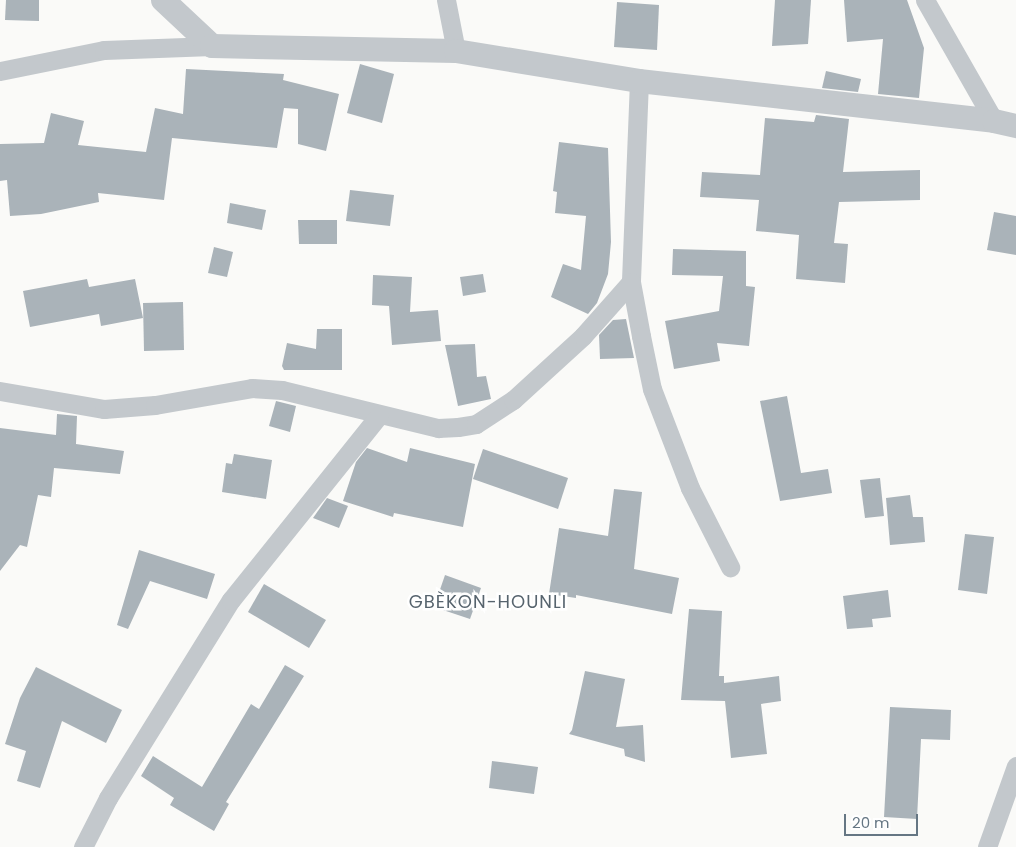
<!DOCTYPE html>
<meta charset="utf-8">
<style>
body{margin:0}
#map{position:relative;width:1016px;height:847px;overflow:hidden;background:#fafaf8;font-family:Poppins,sans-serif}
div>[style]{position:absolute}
.building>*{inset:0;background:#aab3b9}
.minor>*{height:19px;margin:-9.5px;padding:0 9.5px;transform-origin:9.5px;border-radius:9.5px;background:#c3c8cc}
.tertiary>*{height:24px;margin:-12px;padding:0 12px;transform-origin:12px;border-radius:12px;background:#c3c8cc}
span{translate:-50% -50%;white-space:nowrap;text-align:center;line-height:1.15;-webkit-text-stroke:5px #fff;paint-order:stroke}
.quarter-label{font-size:18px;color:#57646e;letter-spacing:1px}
.scale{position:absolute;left:844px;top:814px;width:74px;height:22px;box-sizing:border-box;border:2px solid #657683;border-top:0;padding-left:6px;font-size:15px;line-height:18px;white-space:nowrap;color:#657683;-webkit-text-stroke:4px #fff;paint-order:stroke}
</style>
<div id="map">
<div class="building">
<div style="clip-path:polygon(6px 0,39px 0,39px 21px,5px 20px)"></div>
<div style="clip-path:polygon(775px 0,811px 0,808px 44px,772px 46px)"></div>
<div style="clip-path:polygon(844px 0,907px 0,924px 48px,919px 98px,878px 94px,883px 39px,847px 42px)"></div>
<div style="clip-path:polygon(617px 2px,659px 5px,657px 50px,614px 47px)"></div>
<div style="clip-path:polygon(360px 64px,394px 74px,382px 123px,347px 113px)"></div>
<div style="clip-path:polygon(186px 69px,284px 74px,283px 80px,339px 94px,326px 151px,298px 144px,298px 109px,284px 108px,277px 148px,172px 138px,164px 200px,98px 193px,99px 202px,41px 214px,10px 216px,7px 180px,0 181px,0 144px,44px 143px,51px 113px,84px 121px,78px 145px,146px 152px,155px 108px,183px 114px)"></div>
<div style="clip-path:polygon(826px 71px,861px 79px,858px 92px,822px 88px)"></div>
<div style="clip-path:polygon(816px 115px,849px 119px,843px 172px,920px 170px,920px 200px,839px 202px,834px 243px,848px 244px,845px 283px,796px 279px,799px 235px,756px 231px,759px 200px,700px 197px,702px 172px,760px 175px,765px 118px,814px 122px)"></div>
<div style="clip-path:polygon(559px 142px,608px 148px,611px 242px,608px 274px,597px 303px,588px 314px,551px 297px,563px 264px,581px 270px,586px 216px,555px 213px,557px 192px,553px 191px)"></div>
<div style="clip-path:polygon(350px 190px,394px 195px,390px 226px,346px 221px)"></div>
<div style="clip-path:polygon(230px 203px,266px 210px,262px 230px,227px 223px)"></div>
<div style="clip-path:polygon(994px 212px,1016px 216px,1016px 255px,987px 250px)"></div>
<div style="clip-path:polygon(298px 220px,337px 220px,337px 244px,299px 244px)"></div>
<div style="clip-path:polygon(214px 247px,233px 252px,227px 277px,208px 273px)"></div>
<div style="clip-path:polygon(673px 249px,746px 251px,746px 286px,755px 287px,749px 346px,717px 343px,720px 361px,674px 369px,665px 321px,719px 311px,723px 276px,672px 275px)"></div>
<div style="clip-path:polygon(483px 274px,486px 292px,463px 296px,460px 277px)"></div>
<div style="clip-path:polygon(373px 275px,412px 277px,410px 312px,438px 310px,441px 341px,392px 345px,389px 306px,372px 305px)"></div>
<div style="clip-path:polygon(87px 279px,89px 287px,135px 279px,143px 318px,101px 326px,99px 314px,30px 327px,23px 291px)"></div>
<div style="clip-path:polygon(183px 302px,184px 350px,144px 351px,143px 303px)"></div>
<div style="clip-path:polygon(626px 319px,634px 358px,600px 359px,599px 335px,613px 320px)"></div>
<div style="clip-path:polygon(317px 329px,342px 329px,342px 370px,284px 370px,282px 366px,287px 343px,316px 349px)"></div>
<div style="clip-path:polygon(475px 344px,477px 377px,486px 376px,491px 399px,458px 406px,445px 345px)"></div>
<div style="clip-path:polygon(787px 396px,801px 473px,828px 469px,832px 493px,780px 501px,760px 401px)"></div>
<div style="clip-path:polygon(276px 401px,296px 406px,290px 432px,269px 426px)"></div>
<div style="clip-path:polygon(57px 414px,77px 416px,76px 444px,124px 451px,120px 474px,54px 468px,51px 497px,38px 495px,27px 547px,20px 545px,0 571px,0 428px,56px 435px)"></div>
<div style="clip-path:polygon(367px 448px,407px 462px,410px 448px,475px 464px,463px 527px,394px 513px,393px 517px,343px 501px,356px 462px)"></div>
<div style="clip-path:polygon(483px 449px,568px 478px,558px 509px,473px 479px)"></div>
<div style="clip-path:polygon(234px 454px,272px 460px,266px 499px,222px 492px,226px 463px,232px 464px)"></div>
<div style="clip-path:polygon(880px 478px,884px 516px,865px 518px,860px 480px)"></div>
<div style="clip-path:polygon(614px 489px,642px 492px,634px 569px,679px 578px,672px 614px,576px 595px,576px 598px,549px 594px,559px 528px,608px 536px)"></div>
<div style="clip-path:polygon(910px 495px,913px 517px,923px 517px,925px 542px,890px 545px,886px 498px)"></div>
<div style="clip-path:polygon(327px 498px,348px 506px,339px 528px,313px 518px)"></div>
<div style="clip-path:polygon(965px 534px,994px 537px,987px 594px,958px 590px)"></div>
<div style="clip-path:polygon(139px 550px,215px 574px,207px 599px,150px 581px,128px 629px,117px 625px)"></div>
<div style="clip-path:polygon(445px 575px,481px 588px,470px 619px,434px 607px)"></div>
<div style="clip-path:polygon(264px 584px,326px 620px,309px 648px,248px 612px)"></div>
<div style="clip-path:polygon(888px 590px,891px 617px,872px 619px,873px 627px,847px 629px,843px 596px)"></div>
<div style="clip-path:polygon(689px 609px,722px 611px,719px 676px,724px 676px,724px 683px,779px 676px,781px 701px,761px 704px,767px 754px,731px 758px,725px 701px,681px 700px)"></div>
<div style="clip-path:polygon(285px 665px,304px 676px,226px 802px,229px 804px,214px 831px,170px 805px,174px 798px,141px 776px,153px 756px,202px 787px,251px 704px,259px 709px)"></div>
<div style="clip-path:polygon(36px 667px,122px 710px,106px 743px,62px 721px,40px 788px,17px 781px,26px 751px,5px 744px,20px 698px)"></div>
<div style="clip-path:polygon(585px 671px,625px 679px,616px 727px,643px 725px,645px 762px,625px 756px,624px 749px,569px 734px,572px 730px)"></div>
<div style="clip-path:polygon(890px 707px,951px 710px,950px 740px,921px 739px,917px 819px,884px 817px)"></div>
<div style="clip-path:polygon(492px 761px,538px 767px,534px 794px,489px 788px)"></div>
</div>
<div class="minor">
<div style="left:446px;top:0;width:52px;rotate:78.9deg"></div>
<div style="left:925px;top:0;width:139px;rotate:60.3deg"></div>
<div style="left:0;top:71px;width:106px;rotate:-11.4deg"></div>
<div style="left:104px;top:50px;width:108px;rotate:-2.1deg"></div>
<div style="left:639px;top:81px;width:201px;rotate:92.3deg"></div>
<div style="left:631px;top:282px;width:55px;rotate:79.5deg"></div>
<div style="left:641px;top:336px;width:54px;rotate:78.3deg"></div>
<div style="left:652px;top:389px;width:106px;rotate:69deg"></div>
<div style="left:690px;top:488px;width:89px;rotate:63.1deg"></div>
<div style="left:0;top:391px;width:106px;rotate:9.8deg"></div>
<div style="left:104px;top:409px;width:51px;rotate:-4.5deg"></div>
<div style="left:155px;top:405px;width:98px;rotate:-9.9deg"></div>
<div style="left:252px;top:388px;width:30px;rotate:4deg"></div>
<div style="left:282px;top:390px;width:161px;rotate:13.7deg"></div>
<div style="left:438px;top:428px;width:20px;rotate:-3deg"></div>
<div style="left:458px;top:427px;width:18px;rotate:-9deg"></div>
<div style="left:476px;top:424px;width:44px;rotate:-33deg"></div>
<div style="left:513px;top:400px;width:95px;rotate:-42.4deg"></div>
<div style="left:583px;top:336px;width:72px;rotate:-48.4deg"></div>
<div style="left:83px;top:847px;width:55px;rotate:-63deg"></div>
<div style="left:108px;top:798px;width:233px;rotate:-58.2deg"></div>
<div style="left:231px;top:600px;width:237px;rotate:-51.3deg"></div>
<div style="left:987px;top:847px;width:86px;rotate:-70.3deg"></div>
</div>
<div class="tertiary">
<div style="left:163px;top:0;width:67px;rotate:43.2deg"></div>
<div style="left:212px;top:46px;width:244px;rotate:1.2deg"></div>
<div style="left:456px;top:51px;width:185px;rotate:9.3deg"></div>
<div style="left:639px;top:81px;width:357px;rotate:6.4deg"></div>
<div style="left:994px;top:121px;width:23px;rotate:13deg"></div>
</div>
<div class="quarter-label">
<span style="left:488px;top:602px">GBÈKON-HOUNLI</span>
</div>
<div class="scale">20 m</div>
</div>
